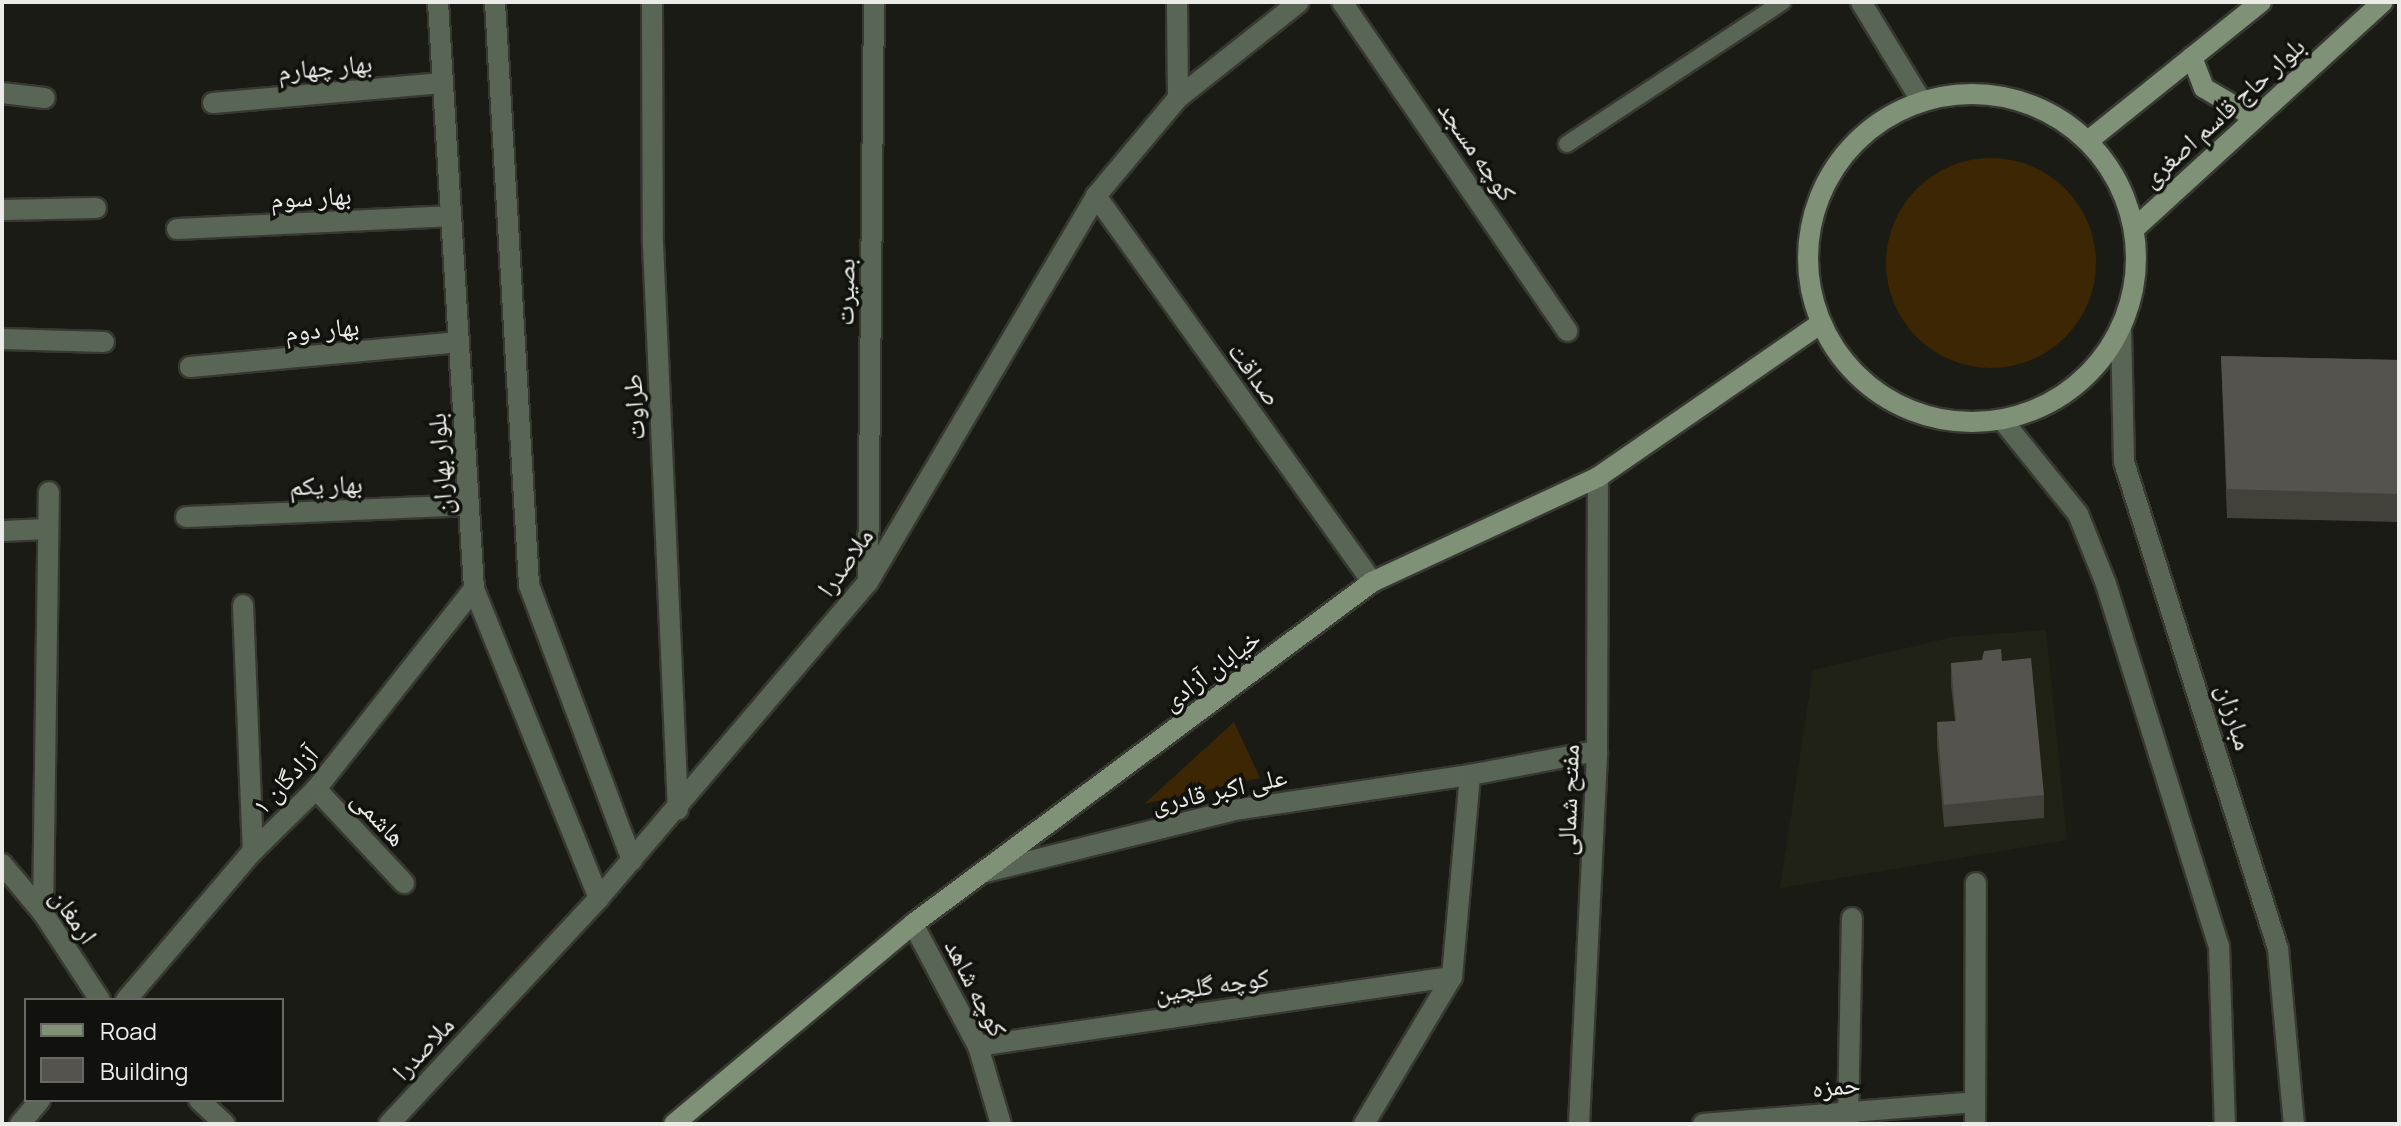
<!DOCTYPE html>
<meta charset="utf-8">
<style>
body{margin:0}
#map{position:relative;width:2401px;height:1126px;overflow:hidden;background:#1a1b15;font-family:Manrope,"Noto Naskh Arabic",sans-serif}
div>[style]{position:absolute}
.built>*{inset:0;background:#202216}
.green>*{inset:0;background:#3c2603}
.round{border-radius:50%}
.roads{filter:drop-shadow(2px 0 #373832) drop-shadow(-2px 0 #373832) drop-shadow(0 2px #373832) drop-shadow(0 -2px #373832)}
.service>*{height:16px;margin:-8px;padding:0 8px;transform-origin:8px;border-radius:8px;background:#5a6655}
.minor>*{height:20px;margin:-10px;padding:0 10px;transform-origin:10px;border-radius:10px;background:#5a6655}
.tertiary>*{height:20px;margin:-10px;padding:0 10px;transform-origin:10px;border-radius:10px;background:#5a6655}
.secondary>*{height:20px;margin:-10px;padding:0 10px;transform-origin:10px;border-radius:10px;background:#7f9176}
.secondary>.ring{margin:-10px;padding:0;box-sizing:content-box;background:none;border:20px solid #7f9176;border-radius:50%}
.wall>*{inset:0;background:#42413a}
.building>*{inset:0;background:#54534d}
span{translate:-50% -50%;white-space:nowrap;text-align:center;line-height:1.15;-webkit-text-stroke:7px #11120d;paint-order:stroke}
.street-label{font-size:26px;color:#ebece7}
.frame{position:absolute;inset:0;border:4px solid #ebece7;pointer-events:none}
.legend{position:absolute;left:24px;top:998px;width:260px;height:104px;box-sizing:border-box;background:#11120d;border:2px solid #686964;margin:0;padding:10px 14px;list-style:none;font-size:24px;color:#ebece7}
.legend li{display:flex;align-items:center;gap:16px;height:40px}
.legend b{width:40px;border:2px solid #686964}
</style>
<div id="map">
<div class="built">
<div style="clip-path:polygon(2046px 630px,2067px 840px,1780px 888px,1813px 670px,1953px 637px)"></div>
</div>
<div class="green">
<div class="round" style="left:1886px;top:158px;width:210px;height:210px"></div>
<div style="clip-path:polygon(1234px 722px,1260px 778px,1144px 804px)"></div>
</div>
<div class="roads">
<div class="service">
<div style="left:1567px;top:144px;width:258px;rotate:-33.4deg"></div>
</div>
<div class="minor">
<div style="left:652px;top:2px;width:242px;rotate:89.8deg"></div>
<div style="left:653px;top:244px;width:566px;rotate:87.47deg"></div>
<div style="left:1177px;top:2px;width:96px;rotate:89.4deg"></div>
<div style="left:1342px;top:2px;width:399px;rotate:55.6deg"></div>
<div style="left:2px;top:93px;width:43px;rotate:6.6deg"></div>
<div style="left:213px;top:103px;width:230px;rotate:-5deg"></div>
<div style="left:1096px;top:196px;width:475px;rotate:54.4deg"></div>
<div style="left:2px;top:210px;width:94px;rotate:-1.2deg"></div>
<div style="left:177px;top:229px;width:271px;rotate:-2.7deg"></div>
<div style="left:2px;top:339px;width:102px;rotate:1.7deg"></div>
<div style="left:190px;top:367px;width:268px;rotate:-5.3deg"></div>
<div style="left:186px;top:517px;width:282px;rotate:-2.4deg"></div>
<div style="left:2px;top:531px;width:46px;rotate:-2.5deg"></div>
<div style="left:868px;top:582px;width:580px;rotate:-89.41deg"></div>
<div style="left:243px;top:605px;width:246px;rotate:87.7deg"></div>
<div style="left:316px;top:789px;width:129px;rotate:46.9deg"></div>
<div style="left:2px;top:864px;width:64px;rotate:50.1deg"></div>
<div style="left:43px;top:913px;width:104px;rotate:56.8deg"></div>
<div style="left:982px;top:873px;width:261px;rotate:-14deg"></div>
<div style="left:1235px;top:810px;width:238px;rotate:-8.5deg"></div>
<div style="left:43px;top:913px;width:421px;rotate:-89.2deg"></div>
<div style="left:913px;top:924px;width:138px;rotate:62deg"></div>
<div style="left:978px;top:1046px;width:81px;rotate:73.6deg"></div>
<div style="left:126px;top:1000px;width:196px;rotate:-49.6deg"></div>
<div style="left:253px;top:851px;width:88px;rotate:-44.5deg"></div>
<div style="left:316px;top:789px;width:255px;rotate:-51.7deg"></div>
<div style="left:978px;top:1046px;width:479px;rotate:-8.3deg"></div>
<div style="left:199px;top:1100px;width:35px;rotate:43deg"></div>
<div style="left:1848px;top:1122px;width:204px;rotate:-88.9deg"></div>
<div style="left:20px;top:1124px;width:31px;rotate:-50deg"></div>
<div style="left:1364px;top:1124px;width:171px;rotate:-59.1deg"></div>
<div style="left:1452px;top:977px;width:203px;rotate:-84.9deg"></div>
<div style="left:1470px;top:775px;width:129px;rotate:-10.7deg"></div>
<div style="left:1703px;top:1124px;width:272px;rotate:-4.6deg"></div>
<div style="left:1975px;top:1124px;width:241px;rotate:-89.8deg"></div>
</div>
<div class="tertiary">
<div style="left:438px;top:2px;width:588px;rotate:86.49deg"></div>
<div style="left:474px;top:589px;width:333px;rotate:68deg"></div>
<div style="left:495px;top:2px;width:584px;rotate:86.66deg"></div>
<div style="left:529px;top:585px;width:294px;rotate:69.5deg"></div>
<div style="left:1861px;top:2px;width:111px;rotate:58.6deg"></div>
<div style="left:2121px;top:329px;width:133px;rotate:88.7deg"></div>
<div style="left:2124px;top:462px;width:511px;rotate:72.45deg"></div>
<div style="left:2278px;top:949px;width:176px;rotate:84.8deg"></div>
<div style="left:2003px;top:421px;width:119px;rotate:51.1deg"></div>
<div style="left:2078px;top:514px;width:75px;rotate:68.2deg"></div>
<div style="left:2106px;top:584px;width:379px;rotate:72.7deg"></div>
<div style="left:2219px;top:946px;width:178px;rotate:88.1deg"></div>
<div style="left:389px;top:1124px;width:309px;rotate:-47.1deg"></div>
<div style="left:599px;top:898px;width:415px;rotate:-49.6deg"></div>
<div style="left:868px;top:582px;width:448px;rotate:-59.4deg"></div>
<div style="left:1096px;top:196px;width:128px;rotate:-50.1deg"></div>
<div style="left:1178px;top:98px;width:154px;rotate:-38.4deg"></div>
<div style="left:1579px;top:1124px;width:373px;rotate:-87.2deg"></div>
<div style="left:1597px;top:751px;width:274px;rotate:-89.8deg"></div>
</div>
<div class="secondary">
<div style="left:2192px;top:57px;width:33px;rotate:69deg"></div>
<div style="left:2204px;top:88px;width:59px;rotate:30.5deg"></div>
<div class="ring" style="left:1808px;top:94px;width:308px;height:308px"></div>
<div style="left:2088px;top:141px;width:222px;rotate:-38.8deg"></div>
<div style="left:2134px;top:229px;width:337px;rotate:-42.4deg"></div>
<div style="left:674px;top:1124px;width:312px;rotate:-39.9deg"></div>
<div style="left:913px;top:924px;width:572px;rotate:-36.69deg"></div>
<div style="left:1372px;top:582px;width:249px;rotate:-24.9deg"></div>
<div style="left:1598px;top:477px;width:271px;rotate:-34.6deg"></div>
</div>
</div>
<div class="wall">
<div style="clip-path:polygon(2221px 356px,2399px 360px,2399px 522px,2227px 518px)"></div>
<div style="clip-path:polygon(2002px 661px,2044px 795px,2044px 818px,1944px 827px,1937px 745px,1937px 722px,1955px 721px,1951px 686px,1951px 663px)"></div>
</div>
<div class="building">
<div style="clip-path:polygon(2221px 356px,2399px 360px,2399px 494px,2227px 489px)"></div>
<div style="clip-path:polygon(2001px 649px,2002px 661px,2031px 658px,2044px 795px,1944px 805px,1937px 722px,1956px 721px,1951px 663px,1982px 660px,1984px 651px)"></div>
</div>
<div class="street-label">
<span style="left:325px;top:67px;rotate:-5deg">بهار چهارم</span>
<span style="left:2223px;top:112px;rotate:-42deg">بلوار حاج قاسم اصغری</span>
<span style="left:1477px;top:151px;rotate:55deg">کوچه مسجد</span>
<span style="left:311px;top:197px;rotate:-3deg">بهار سوم</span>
<span style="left:845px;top:292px;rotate:-89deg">بصیرت</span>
<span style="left:322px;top:329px;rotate:-5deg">بهار دوم</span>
<span style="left:1255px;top:374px;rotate:54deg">صداقت</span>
<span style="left:634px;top:407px;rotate:-93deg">طراوت</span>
<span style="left:440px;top:464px;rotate:-94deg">بلوار بهاران</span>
<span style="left:326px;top:485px;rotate:-2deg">بهار یکم</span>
<span style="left:845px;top:562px;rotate:-55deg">ملاصدرا</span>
<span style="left:1211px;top:670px;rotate:-37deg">خیابان آزادی</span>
<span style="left:2235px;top:717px;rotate:73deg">مبارزان</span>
<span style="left:285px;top:780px;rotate:-47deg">آزادگان ۱</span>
<span style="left:1219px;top:790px;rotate:-12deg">علی اکبر قادری</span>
<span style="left:1568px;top:800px;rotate:-88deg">مفتح شمالی</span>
<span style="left:379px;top:818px;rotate:47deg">هاشمی</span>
<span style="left:74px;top:916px;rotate:55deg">ارمغان</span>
<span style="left:1212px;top:985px;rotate:-8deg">کوچه گلچین</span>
<span style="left:976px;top:988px;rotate:63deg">کوچه شاهد</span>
<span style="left:423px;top:1048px;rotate:-47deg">ملاصدرا</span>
<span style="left:1836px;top:1086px;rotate:-5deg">حمزه</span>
</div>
<div class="frame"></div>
<ul class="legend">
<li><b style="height:10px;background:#7f9176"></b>Road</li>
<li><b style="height:22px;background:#54534d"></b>Building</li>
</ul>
</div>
